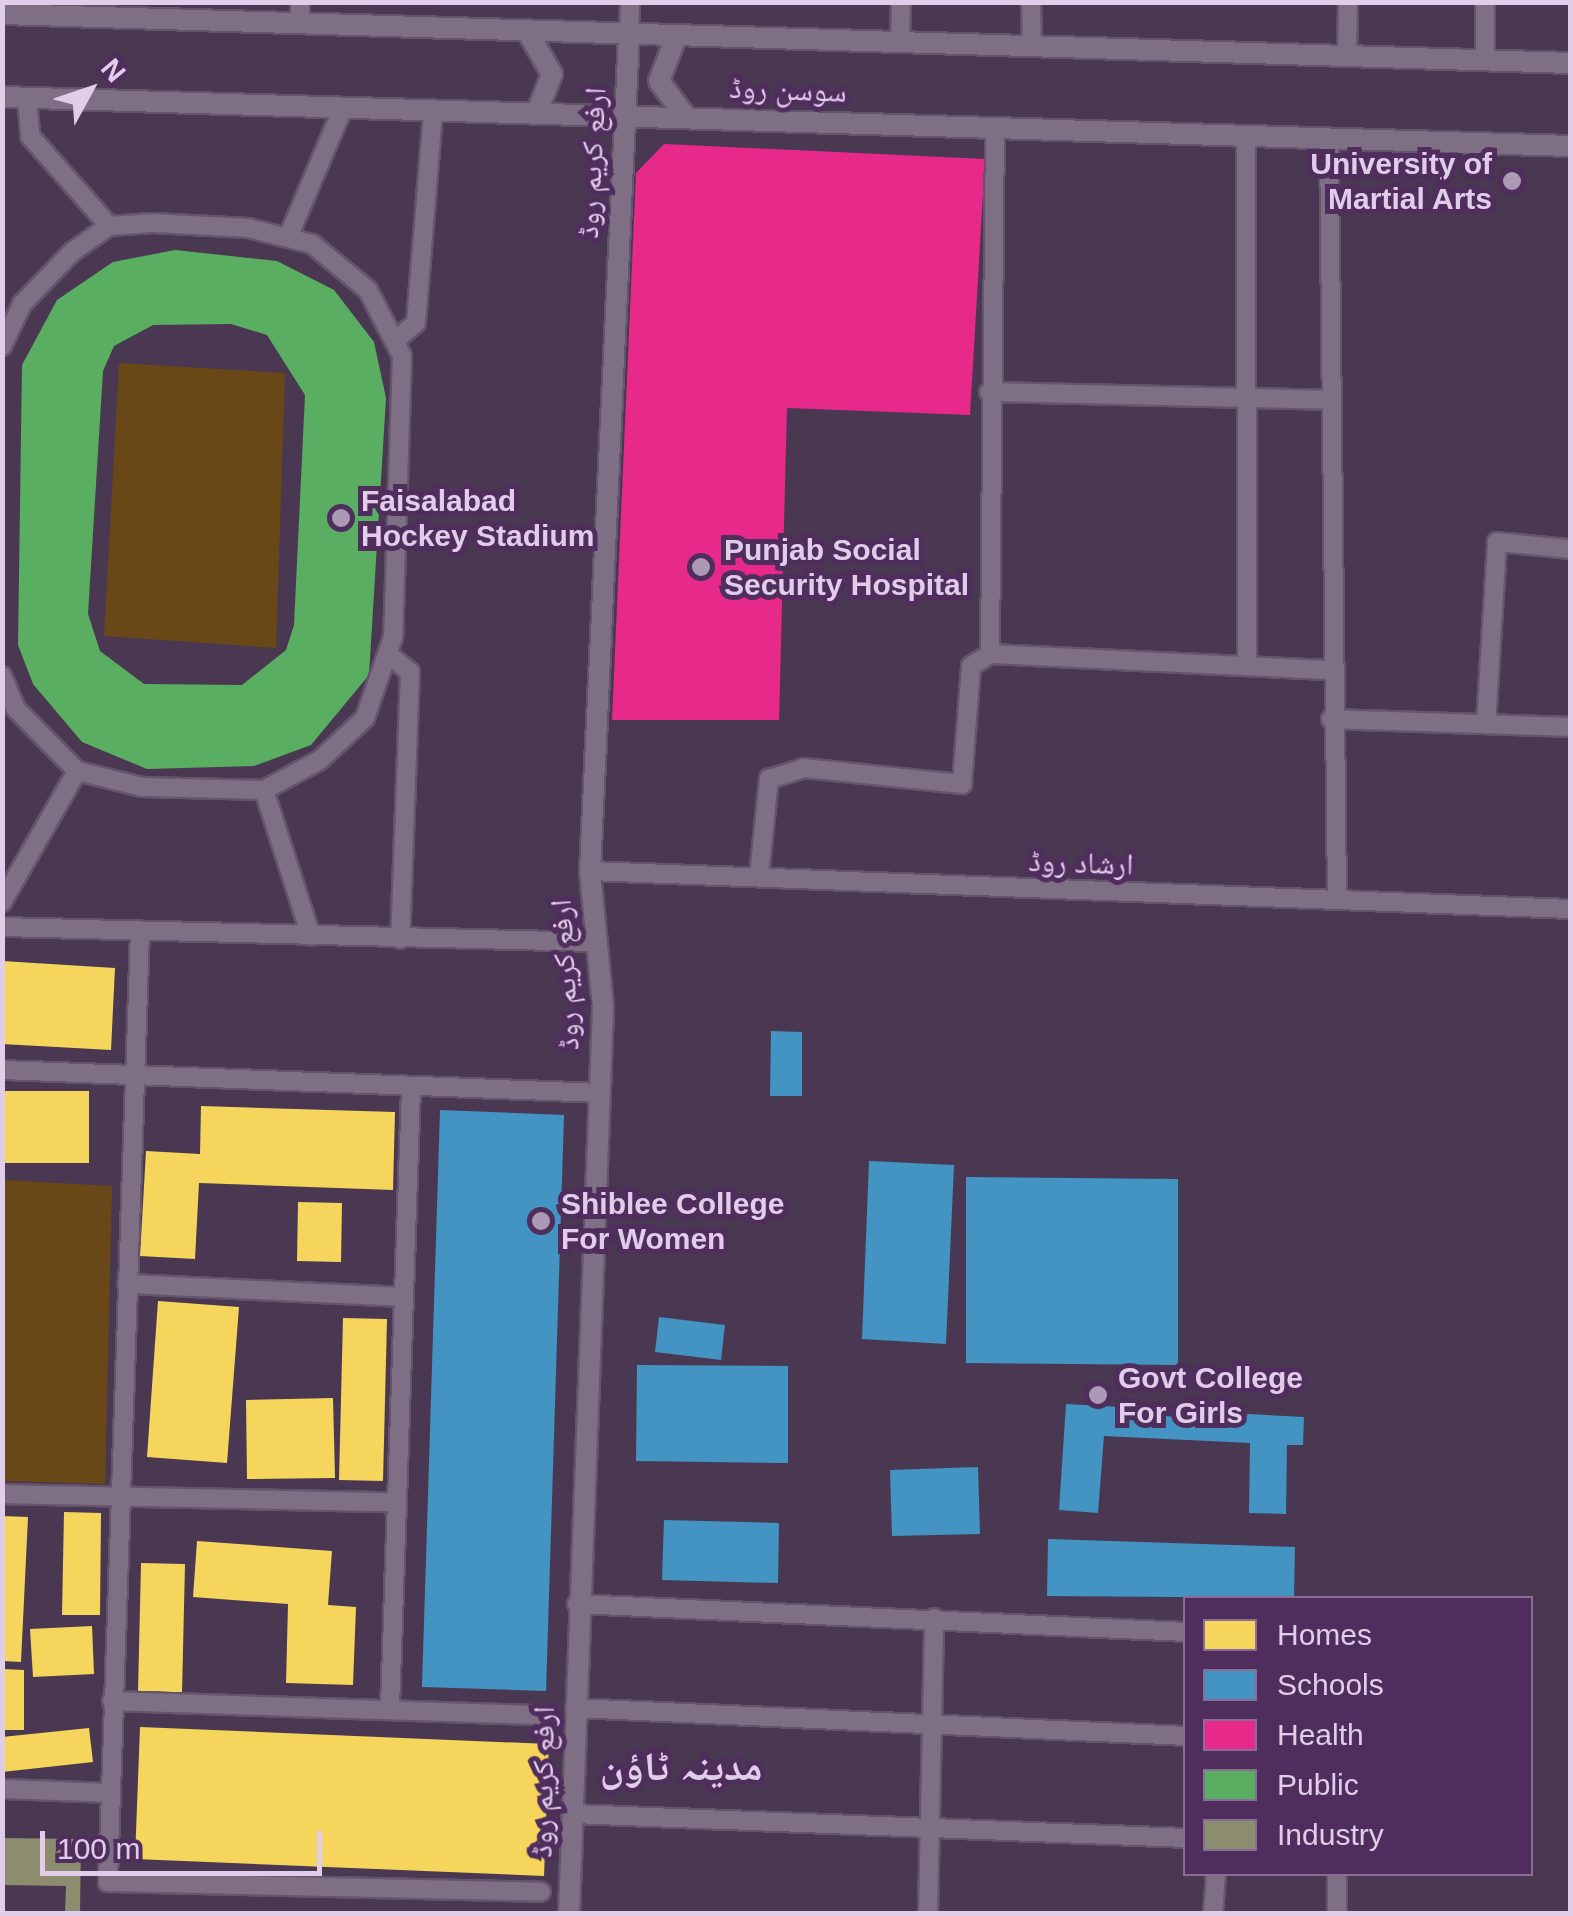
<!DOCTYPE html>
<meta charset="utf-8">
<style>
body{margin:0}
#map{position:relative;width:1573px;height:1916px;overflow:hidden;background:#4a3852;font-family:Arial,"Noto Naskh Arabic",sans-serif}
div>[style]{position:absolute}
.green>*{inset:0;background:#684817}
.homes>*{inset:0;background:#f6d55c}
.schools>*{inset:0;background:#4393c3}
.health>*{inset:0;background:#e7298a}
.public>*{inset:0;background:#5aae61}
.industry>*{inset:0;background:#8c8c6e}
.roads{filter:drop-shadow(2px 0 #65556c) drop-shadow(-2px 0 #65556c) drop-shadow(0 2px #65556c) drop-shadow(0 -2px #65556c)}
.minor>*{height:18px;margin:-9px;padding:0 9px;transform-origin:9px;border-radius:9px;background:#7f6f85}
.tertiary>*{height:20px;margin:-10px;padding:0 10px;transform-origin:10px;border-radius:10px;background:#7f6f85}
.dots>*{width:28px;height:28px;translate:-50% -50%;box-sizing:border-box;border:5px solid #4f2d5d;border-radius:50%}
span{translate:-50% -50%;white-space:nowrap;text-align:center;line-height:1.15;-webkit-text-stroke:10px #4f2d5d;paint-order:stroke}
.street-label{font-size:30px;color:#e1cdea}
.poi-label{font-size:30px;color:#e1cdea;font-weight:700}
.right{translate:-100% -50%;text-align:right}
.left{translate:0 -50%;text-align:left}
.district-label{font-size:40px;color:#e1cdea;font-weight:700}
.frame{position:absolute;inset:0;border:5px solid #e1cdea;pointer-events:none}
.legend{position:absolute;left:1183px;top:1596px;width:350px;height:280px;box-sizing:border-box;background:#4f2d5d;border:2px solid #896d95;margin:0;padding:12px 18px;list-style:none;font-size:30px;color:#e1cdea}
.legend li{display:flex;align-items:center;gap:20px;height:50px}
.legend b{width:50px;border:2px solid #896d95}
.north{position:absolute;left:40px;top:40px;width:100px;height:100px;-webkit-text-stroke:8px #4f2d5d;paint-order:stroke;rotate:50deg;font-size:28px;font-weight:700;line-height:40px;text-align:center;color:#e1cdea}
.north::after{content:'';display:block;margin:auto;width:35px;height:45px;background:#e1cdea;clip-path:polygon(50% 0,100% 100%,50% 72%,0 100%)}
.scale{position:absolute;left:40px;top:1831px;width:282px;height:45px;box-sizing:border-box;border:5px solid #e1cdea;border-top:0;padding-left:12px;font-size:30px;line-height:35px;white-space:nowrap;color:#e1cdea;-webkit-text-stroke:8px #4f2d5d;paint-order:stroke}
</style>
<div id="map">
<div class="green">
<div style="clip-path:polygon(119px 363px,285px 373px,276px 648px,104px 636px)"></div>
<div style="clip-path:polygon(3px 1180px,112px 1186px,105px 1484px,3px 1481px)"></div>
</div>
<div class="homes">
<div style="clip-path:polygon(2px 961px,115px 968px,111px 1050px,2px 1044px)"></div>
<div style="clip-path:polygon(2px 1091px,89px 1091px,89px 1163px,2px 1163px)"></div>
<div style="clip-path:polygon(201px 1106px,395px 1112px,393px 1190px,199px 1183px,195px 1259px,140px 1256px,146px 1151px,200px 1154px)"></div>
<div style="clip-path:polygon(298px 1202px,342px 1203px,341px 1262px,297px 1261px)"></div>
<div style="clip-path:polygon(158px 1301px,239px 1307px,227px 1463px,147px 1457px)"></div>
<div style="clip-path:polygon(343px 1318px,387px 1319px,383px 1481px,339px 1480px)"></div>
<div style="clip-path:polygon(333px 1398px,335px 1478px,247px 1479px,246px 1400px)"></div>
<div style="clip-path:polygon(64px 1512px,101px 1513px,100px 1615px,62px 1615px)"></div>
<div style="clip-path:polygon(2px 1516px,28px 1517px,21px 1662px,2px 1661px)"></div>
<div style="clip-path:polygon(197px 1541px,332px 1551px,328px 1605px,356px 1607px,353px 1685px,286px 1683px,288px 1604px,193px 1597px)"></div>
<div style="clip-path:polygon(141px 1563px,185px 1564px,182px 1693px,138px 1692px)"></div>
<div style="clip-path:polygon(92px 1626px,94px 1674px,33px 1677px,30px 1629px)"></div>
<div style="clip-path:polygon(2px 1669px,24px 1670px,24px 1730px,2px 1730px)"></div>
<div style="clip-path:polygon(140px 1727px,549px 1744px,544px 1876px,135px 1859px)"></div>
<div style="clip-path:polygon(89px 1728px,93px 1762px,2px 1772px,2px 1737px)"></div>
</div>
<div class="schools">
<div style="clip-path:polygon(771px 1031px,802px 1032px,802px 1096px,770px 1096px)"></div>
<div style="clip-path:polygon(440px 1110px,564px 1115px,546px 1691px,422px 1687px)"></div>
<div style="clip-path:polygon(869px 1161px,954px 1165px,946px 1344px,862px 1339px)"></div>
<div style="clip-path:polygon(966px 1177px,1178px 1179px,1178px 1365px,966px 1363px)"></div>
<div style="clip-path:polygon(659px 1317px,725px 1325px,721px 1360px,655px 1352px)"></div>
<div style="clip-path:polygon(637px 1365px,788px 1366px,788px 1463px,636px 1461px)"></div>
<div style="clip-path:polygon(1066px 1404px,1304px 1417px,1303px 1445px,1287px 1445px,1286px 1514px,1249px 1513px,1250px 1443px,1104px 1436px,1098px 1513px,1059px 1510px)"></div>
<div style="clip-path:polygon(978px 1467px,980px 1534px,892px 1536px,890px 1470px)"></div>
<div style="clip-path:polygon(664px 1520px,779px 1523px,778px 1583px,662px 1580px)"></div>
<div style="clip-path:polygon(1048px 1539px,1295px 1547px,1294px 1598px,1047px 1596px)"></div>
</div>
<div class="health">
<div style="clip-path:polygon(664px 144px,985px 159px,970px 415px,787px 408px,779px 720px,612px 720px,636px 173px)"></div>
</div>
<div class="public">
<div style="clip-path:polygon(evenodd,175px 250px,277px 261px,334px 290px,374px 342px,386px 398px,369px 675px,311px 745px,254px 766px,147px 769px,82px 742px,33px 684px,18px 645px,22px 365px,57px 300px,113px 262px,175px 250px,231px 324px,267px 335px,305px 395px,294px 625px,286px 650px,242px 685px,144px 684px,100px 651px,88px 614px,103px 371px,114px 346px,153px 325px,231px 324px)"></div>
</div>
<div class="industry">
<div style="clip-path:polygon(2px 1838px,81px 1839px,80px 1914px,65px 1914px,66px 1886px,2px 1885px)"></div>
</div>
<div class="roads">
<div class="minor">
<div style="left:300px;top:2px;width:21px;rotate:90deg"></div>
<div style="left:1031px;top:2px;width:44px;rotate:88.7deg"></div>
<div style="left:1485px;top:2px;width:58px;rotate:90deg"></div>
<div style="left:629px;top:34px;width:32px;rotate:-88deg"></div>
<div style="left:900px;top:42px;width:40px;rotate:-88.6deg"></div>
<div style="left:1347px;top:56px;width:54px;rotate:-88.9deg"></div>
<div style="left:27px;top:98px;width:38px;rotate:85deg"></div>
<div style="left:30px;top:136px;width:120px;rotate:48.7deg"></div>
<div style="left:1246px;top:135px;width:531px;rotate:89.89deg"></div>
<div style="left:1329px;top:138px;width:762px;rotate:89.4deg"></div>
<div style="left:289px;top:235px;width:136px;rotate:-67deg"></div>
<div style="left:398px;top:338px;width:23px;rotate:-40deg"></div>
<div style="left:416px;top:323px;width:213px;rotate:-85.4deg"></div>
<div style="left:2px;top:346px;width:47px;rotate:-64.5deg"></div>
<div style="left:22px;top:304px;width:72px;rotate:-46.1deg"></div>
<div style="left:72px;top:252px;width:45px;rotate:-35.1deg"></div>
<div style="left:109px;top:226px;width:44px;rotate:-3.9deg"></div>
<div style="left:153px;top:223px;width:95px;rotate:3deg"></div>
<div style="left:248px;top:228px;width:66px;rotate:14deg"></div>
<div style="left:312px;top:244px;width:72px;rotate:39.4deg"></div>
<div style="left:368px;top:290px;width:74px;rotate:62.7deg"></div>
<div style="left:402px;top:356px;width:281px;rotate:91.8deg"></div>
<div style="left:393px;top:637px;width:86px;rotate:109.1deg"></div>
<div style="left:365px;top:718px;width:62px;rotate:137deg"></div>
<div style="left:320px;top:760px;width:64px;rotate:151.8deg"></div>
<div style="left:264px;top:790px;width:122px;rotate:-178.6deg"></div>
<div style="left:142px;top:787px;width:67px;rotate:-166.2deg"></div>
<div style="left:77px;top:771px;width:87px;rotate:-134.5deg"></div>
<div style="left:16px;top:709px;width:36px;rotate:-113deg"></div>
<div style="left:989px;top:392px;width:340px;rotate:1.3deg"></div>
<div style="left:990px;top:654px;width:527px;rotate:-89.46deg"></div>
<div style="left:389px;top:655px;width:27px;rotate:39deg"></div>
<div style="left:410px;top:672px;width:267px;rotate:92.1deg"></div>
<div style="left:1331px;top:719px;width:239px;rotate:1.9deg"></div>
<div style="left:1486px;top:724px;width:182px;rotate:-86.5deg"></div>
<div style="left:1497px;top:542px;width:73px;rotate:5.5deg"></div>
<div style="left:264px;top:790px;width:153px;rotate:72.2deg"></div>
<div style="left:590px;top:871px;width:981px;rotate:2.22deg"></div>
<div style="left:759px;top:877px;width:99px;rotate:-84.2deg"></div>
<div style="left:769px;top:779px;width:37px;rotate:-17deg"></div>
<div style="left:804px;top:768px;width:159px;rotate:5.8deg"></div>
<div style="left:962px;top:784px;width:118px;rotate:-85.6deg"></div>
<div style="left:971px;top:666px;width:22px;rotate:-32deg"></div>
<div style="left:990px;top:654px;width:339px;rotate:2.7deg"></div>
<div style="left:2px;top:902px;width:151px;rotate:-60.2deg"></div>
<div style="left:2px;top:927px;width:591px;rotate:1.45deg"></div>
<div style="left:140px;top:931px;width:952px;rotate:91.93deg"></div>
<div style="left:108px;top:1882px;width:433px;rotate:1.3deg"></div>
<div style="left:2px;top:1070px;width:598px;rotate:2.2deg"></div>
<div style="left:127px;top:1284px;width:274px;rotate:2.7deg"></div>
<div style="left:2px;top:1494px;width:391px;rotate:1.2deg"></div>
<div style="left:577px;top:1604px;width:610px;rotate:2.63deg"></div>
<div style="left:112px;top:1701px;width:427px;rotate:1.9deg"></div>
<div style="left:390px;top:1708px;width:621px;rotate:-88.06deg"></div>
<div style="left:575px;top:1708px;width:612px;rotate:2.62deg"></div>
<div style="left:2px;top:1789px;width:107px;rotate:2.1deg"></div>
<div style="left:573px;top:1814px;width:613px;rotate:2.24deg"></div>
<div style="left:928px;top:1914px;width:296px;rotate:-88.8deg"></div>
<div style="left:1213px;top:1914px;width:40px;rotate:-85.7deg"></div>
<div style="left:1337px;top:1914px;width:40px;rotate:-90deg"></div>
</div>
<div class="tertiary">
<div style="left:2px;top:14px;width:1569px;rotate:1.79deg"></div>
<div style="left:527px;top:31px;width:50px;rotate:59.8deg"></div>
<div style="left:552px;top:74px;width:41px;rotate:111.5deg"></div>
<div style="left:677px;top:35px;width:49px;rotate:111.4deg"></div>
<div style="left:659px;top:81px;width:44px;rotate:53.4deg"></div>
<div style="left:2px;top:97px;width:1569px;rotate:1.79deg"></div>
<div style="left:569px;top:1914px;width:908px;rotate:-87.85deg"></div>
<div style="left:603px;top:1007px;width:137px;rotate:-95.5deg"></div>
<div style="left:590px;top:871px;width:838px;rotate:-87.33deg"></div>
</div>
</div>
<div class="dots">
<div style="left:1512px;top:181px;background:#ac99b5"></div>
<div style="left:341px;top:518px;background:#ac99b5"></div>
<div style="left:701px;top:567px;background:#ac99b5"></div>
<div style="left:541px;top:1221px;background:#ac99b5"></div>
<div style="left:1098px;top:1395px;background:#ac99b5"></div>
</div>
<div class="street-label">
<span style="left:788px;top:90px;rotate:2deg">سوسن روڈ</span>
<span style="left:592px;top:163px;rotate:-87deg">ارفع کریم روڈ</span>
<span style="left:1081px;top:863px;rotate:2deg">ارشاد روڈ</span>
<span style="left:565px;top:975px;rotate:-93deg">ارفع کریم روڈ</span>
<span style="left:543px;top:1782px;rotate:-89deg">ارفع کریم روڈ</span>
</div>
<div class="poi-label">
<span class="right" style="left:1492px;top:181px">University of<br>Martial Arts</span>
<span class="left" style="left:361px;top:518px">Faisalabad<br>Hockey Stadium</span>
<span class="left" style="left:724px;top:567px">Punjab Social<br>Security Hospital</span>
<span class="left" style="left:561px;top:1221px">Shiblee College<br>For Women</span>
<span class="left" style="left:1118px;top:1395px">Govt College<br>For Girls</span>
</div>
<div class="district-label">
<span style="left:681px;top:1766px">مدینہ ٹاؤن</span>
</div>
<div class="frame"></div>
<ul class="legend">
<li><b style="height:28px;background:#f6d55c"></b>Homes</li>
<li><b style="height:28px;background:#4393c3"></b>Schools</li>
<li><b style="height:28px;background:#e7298a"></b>Health</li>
<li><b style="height:28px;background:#5aae61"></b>Public</li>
<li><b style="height:28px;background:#8c8c6e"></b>Industry</li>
</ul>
<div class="north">N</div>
<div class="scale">100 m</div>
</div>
